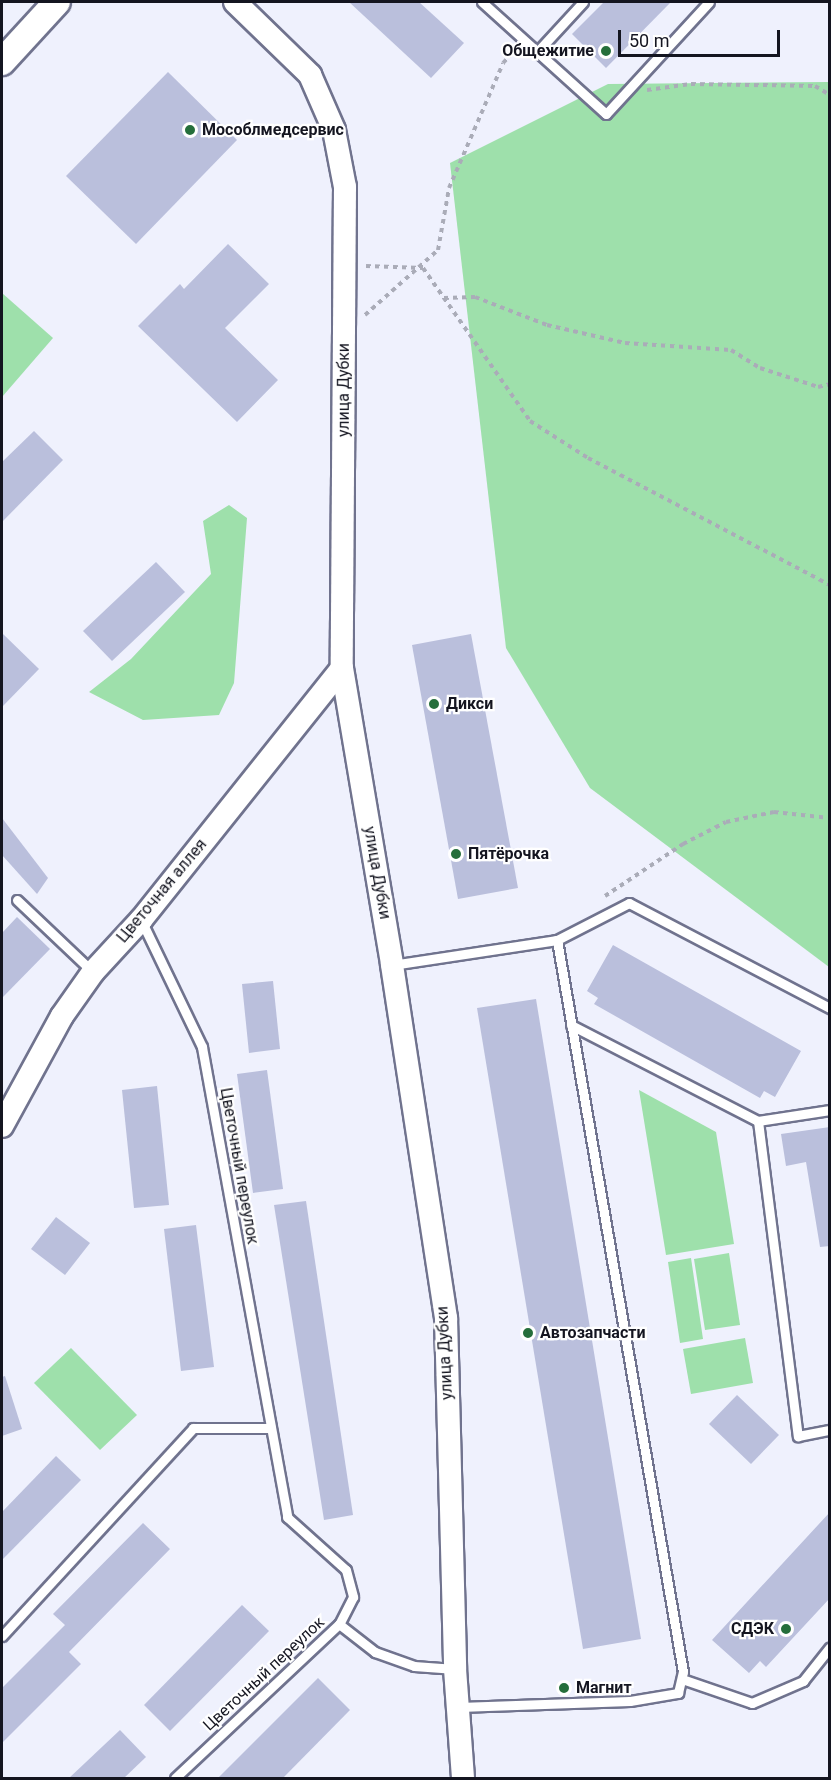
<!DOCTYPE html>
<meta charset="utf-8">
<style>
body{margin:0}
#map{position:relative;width:831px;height:1780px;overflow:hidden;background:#eff1fd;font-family:Roboto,sans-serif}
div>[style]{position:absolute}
.green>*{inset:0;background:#9ee0ab}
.building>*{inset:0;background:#babfdc}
.path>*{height:4px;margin-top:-2px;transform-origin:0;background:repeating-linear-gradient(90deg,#aaacb8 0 4.5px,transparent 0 9px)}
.roads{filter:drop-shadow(2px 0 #70738e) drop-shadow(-2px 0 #70738e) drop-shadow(0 2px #70738e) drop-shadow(0 -2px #70738e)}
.service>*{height:9px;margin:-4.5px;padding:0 4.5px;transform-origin:4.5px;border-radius:4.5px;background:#fff}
.tertiary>*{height:22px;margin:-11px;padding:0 11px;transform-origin:11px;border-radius:11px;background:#fff}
.secondary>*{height:26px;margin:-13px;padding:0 13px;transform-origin:13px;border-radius:13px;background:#fff}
.dots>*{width:16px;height:16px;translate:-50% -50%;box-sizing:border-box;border:3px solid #fff;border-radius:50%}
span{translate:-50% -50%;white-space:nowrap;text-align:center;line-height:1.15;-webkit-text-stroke:4.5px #fff;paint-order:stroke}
.poi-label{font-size:16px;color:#141520;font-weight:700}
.right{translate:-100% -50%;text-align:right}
.left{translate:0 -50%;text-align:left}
.street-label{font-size:16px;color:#141520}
.frame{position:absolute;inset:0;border:3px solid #141520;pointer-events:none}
.scale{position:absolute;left:618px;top:30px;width:162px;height:27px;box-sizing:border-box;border:3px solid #141520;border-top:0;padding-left:8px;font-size:18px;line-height:21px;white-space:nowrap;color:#141520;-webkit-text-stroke:4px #fff;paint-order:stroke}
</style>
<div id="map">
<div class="green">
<div style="clip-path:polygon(829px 82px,829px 967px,590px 788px,506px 648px,450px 163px,608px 84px)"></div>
<div style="clip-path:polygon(2px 293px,53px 338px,2px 397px)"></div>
<div style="clip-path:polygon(229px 505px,247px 518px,234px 683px,219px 715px,143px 720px,89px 692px,131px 659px,211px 574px,203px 521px)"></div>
<div style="clip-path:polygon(639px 1090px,716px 1132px,734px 1244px,666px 1255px)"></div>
<div style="clip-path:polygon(729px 1253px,740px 1325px,705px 1330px,694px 1259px)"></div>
<div style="clip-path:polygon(691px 1258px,703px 1339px,680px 1343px,668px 1262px)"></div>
<div style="clip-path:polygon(745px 1338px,753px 1383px,691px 1394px,683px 1349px)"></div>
<div style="clip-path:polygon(71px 1348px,137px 1415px,100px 1450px,34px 1383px)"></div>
</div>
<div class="building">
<div style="clip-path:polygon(349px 2px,419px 2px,464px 43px,431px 78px)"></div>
<div style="clip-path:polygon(604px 2px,671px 2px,606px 68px,572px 34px)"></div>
<div style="clip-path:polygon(168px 72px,237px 140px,136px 244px,66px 176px)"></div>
<div style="clip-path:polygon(228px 244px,269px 284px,225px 328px,278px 380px,237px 422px,138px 326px,180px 284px,184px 289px)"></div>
<div style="clip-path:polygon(34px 431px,63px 460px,2px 522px,2px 462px)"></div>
<div style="clip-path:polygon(156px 562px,185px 592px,112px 661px,83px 631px)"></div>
<div style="clip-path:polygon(2px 633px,39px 669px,2px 707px)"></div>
<div style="clip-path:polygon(471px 634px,518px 888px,458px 899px,412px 645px)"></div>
<div style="clip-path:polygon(2px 818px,48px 878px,37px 894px,2px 855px)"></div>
<div style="clip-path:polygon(17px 917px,50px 949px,2px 998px,2px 933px)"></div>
<div style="clip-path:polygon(613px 945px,801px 1051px,775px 1097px,764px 1091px,760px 1098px,594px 1004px,598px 998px,587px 991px)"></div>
<div style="clip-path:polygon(273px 981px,280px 1049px,249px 1053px,242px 984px)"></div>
<div style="clip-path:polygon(536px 999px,641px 1639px,583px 1649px,477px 1008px)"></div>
<div style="clip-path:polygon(267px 1070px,283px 1189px,253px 1193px,237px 1074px)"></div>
<div style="clip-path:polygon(157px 1086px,169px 1205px,134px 1208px,122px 1090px)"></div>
<div style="clip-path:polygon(830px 1127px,830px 1246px,820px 1247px,806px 1162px,786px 1166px,781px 1134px)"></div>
<div style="clip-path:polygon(306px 1201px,353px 1515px,324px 1520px,274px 1205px)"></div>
<div style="clip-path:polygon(56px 1217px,90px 1243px,65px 1275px,31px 1249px)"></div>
<div style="clip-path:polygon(196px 1225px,214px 1367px,181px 1371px,164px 1229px)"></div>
<div style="clip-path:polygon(5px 1376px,22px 1429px,2px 1436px,2px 1377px)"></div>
<div style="clip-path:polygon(737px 1395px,779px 1435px,751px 1464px,709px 1424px)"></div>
<div style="clip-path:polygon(56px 1456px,81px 1480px,2px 1560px,2px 1512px)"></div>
<div style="clip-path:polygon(830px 1512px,830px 1598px,766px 1667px,760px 1661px,749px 1673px,712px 1640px)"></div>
<div style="clip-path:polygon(143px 1523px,170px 1549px,69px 1652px,81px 1664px,2px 1743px,2px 1688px,65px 1625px,53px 1614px)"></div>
<div style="clip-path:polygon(242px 1605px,269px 1631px,170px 1731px,144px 1705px)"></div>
<div style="clip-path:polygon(318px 1678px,350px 1710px,282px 1779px,217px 1779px)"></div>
<div style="clip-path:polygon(120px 1730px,146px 1757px,123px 1779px,68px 1779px)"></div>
</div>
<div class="path">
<div style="left:647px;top:90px;width:44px;rotate:-7.8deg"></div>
<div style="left:691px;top:84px;width:124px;rotate:0.9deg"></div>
<div style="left:815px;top:86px;width:17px;rotate:31deg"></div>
<div style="left:366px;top:266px;width:57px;rotate:2deg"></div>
<div style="left:423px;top:268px;width:187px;rotate:55deg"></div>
<div style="left:530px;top:421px;width:69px;rotate:32.5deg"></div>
<div style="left:588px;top:458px;width:273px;rotate:27.7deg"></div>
<div style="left:444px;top:298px;width:31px;rotate:-2deg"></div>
<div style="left:475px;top:297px;width:77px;rotate:21.3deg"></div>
<div style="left:547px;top:325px;width:80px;rotate:13deg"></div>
<div style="left:625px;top:343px;width:106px;rotate:3.8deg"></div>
<div style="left:731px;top:350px;width:34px;rotate:32deg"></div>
<div style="left:760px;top:368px;width:61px;rotate:18.1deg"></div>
<div style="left:818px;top:387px;width:12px;rotate:-14deg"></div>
<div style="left:365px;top:315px;width:98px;rotate:-41.7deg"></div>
<div style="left:438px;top:250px;width:63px;rotate:-79.9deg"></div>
<div style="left:449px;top:188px;width:136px;rotate:-66.6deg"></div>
<div style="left:503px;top:63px;width:19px;rotate:-47deg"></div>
<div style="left:605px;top:896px;width:94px;rotate:-33.7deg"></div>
<div style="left:683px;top:844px;width:48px;rotate:-27.1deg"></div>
<div style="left:726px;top:822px;width:49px;rotate:-11.8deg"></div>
<div style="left:774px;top:812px;width:56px;rotate:6.1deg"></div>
</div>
<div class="roads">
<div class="service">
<div style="left:482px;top:2px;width:167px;rotate:42.1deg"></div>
<div style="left:606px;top:114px;width:152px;rotate:-47.4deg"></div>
<div style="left:537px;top:52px;width:68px;rotate:-47.4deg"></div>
<div style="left:17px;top:900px;width:105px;rotate:43.5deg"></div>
<div style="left:141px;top:920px;width:141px;rotate:64.3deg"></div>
<div style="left:202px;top:1047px;width:478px;rotate:79.7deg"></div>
<div style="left:287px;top:1517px;width:79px;rotate:41.9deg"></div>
<div style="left:346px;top:1570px;width:28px;rotate:75deg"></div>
<div style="left:353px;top:1597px;width:30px;rotate:117deg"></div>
<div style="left:339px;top:1624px;width:225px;rotate:136.8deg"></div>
<div style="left:392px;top:965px;width:167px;rotate:-8.6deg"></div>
<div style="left:557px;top:940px;width:81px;rotate:-27.2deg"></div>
<div style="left:629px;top:903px;width:227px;rotate:27.6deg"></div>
<div style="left:571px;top:1025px;width:210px;rotate:27.2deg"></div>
<div style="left:830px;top:1110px;width:73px;rotate:171.3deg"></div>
<div style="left:758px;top:1121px;width:318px;rotate:82.8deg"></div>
<div style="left:798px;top:1436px;width:33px;rotate:-11deg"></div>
<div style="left:339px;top:1624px;width:46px;rotate:37.9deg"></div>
<div style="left:375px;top:1652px;width:41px;rotate:19.7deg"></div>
<div style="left:414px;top:1666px;width:41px;rotate:4.2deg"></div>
<div style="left:2px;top:1636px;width:282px;rotate:-47.4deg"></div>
<div style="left:193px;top:1428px;width:78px"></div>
<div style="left:682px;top:1679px;width:74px;rotate:18.9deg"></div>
<div style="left:752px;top:1703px;width:56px;rotate:-23.3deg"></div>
<div style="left:803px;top:1681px;width:43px;rotate:-51.5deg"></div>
<div style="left:459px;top:1707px;width:171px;rotate:-2deg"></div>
<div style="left:630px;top:1701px;width:49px;rotate:-9.5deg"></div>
<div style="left:678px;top:1693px;width:22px;rotate:-77deg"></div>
<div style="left:683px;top:1672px;width:743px;rotate:-99.77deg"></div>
</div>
<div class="tertiary">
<div style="left:235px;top:2px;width:105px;rotate:44.2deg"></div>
<div style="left:310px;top:75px;width:60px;rotate:66.4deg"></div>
<div style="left:334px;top:130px;width:58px;rotate:79.1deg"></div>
<div style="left:345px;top:187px;width:481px;rotate:90.4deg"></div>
<div style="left:342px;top:668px;width:301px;rotate:80.4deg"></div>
<div style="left:392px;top:965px;width:357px;rotate:81.3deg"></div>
<div style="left:446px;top:1318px;width:351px;rotate:88.5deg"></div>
<div style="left:455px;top:1669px;width:109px;rotate:85.8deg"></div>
<div style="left:2px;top:1126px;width:125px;rotate:-61.4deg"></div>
<div style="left:62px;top:1016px;width:54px;rotate:-54.8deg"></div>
<div style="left:93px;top:972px;width:71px;rotate:-47.3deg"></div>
<div style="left:141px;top:920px;width:322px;rotate:-51.4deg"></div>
</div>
<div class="secondary">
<div style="left:2px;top:62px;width:81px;rotate:-47.5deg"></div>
</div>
</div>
<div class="dots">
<div style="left:606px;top:51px;background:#256e3b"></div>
<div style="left:190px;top:130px;background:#256e3b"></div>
<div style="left:434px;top:704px;background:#256e3b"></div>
<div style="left:456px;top:854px;background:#256e3b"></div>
<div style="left:528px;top:1333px;background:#256e3b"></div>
<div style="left:786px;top:1629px;background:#256e3b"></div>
<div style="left:564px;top:1688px;background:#256e3b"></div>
</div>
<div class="poi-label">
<span class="right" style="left:594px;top:51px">Общежитие</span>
<span class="left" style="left:202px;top:130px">Мособлмедсервис</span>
<span class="left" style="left:446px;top:704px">Дикси</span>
<span class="left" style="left:468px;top:854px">Пятёрочка</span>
<span class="left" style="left:540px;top:1333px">Автозапчасти</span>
<span class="right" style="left:774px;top:1629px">СДЭК</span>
<span class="left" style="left:576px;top:1688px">Магнит</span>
</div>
<div class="street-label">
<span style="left:344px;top:390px;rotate:-90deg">улица Дубки</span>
<span style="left:377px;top:873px;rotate:80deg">улица Дубки</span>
<span style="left:162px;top:891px;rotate:-50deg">Цветочная аллея</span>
<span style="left:239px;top:1166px;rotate:80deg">Цветочный переулок</span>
<span style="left:445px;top:1353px;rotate:-93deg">улица Дубки</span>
<span style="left:264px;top:1674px;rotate:-43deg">Цветочный переулок</span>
</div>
<div class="frame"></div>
<div class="scale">50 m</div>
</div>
